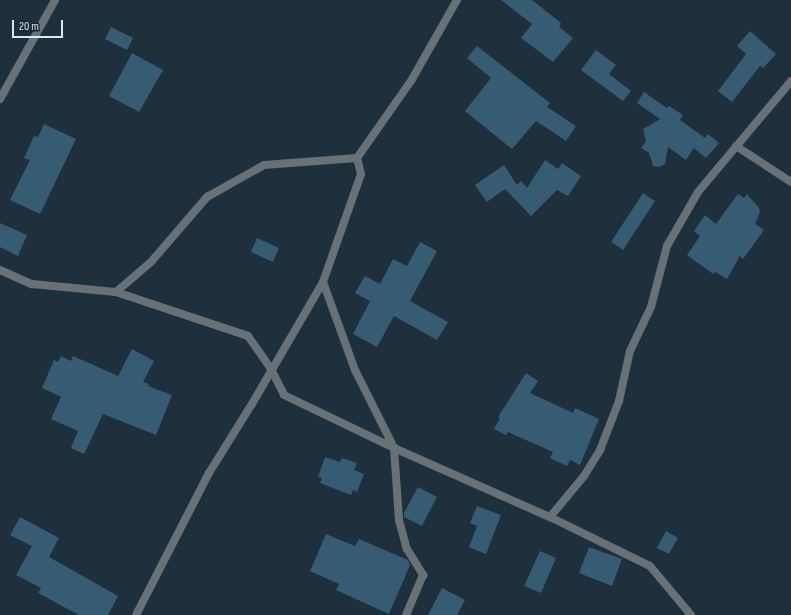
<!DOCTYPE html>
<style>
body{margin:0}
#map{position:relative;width:791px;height:615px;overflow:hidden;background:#1d303b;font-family:"Sofia Sans Condensed",sans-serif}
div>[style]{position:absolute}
.building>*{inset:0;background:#355c72}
.street>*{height:8px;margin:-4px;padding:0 4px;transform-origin:4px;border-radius:4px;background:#687176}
span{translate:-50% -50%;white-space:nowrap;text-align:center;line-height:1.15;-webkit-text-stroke:3px #142631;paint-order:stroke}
.scale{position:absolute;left:12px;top:20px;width:51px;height:18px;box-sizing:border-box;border:2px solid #dce8ef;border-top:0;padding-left:5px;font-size:12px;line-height:14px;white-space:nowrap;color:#dce8ef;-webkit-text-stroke:3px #142631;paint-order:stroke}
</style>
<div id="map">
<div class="building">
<div style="clip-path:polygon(501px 0,532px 0,561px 23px,559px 27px,573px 38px,553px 62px,521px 38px,532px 24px)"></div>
<div style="clip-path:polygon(111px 27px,133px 38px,127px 50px,105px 39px)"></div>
<div style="clip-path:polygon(750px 31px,776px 54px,763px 68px,760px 66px,732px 102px,718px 91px,746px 54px,737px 46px)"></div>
<div style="clip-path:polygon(477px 46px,550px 103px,547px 107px,576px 126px,566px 141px,536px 121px,512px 149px,465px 111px,491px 78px,467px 58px)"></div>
<div style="clip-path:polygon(596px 50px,616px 65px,609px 74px,631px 91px,623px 101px,581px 70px)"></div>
<div style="clip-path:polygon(132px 53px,163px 70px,139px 112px,109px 96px)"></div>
<div style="clip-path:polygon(644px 92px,667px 108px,669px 106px,683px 115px,680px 120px,705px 138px,708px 134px,719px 143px,706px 158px,694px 148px,686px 160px,668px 147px,665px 164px,659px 167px,653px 166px,649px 153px,641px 148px,646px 141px,643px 129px,660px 119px,637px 103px)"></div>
<div style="clip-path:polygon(44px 124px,76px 139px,40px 214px,10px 200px,30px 160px,24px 158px,34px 136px,38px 137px)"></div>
<div style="clip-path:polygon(545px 160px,558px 169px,562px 163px,581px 176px,568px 196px,557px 190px,531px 216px,505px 189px,487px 202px,475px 185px,504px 165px,517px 185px,521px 181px,527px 188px)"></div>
<div style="clip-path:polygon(643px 193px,655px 201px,623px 250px,611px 242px)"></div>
<div style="clip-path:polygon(738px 194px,744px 198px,747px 194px,759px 208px,760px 212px,755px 224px,764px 230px,743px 259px,740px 256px,727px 279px,715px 272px,713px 274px,687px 255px,700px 236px,694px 231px,705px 215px,716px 224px)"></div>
<div style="clip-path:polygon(0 223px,27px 235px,18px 256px,0 247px)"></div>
<div style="clip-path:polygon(257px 238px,279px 248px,273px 262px,251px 252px)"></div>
<div style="clip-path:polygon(420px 242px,437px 251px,410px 301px,448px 322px,437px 340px,394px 316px,377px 347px,353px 334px,370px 301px,355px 293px,365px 276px,380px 284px,393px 259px,407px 266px)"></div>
<div style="clip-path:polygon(132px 349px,154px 361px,143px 382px,149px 384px,148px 386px,172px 395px,156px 435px,103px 414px,84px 454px,71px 448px,78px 431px,51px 419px,61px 397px,42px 388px,54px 360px,58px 362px,61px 356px,71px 361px,73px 356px,118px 376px)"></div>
<div style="clip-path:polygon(526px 373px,538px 381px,530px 393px,573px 413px,575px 408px,599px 419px,580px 465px,570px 460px,567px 466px,550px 458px,553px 452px,508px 432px,506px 435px,494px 429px,500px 418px,498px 417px)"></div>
<div style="clip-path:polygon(325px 457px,340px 462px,342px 458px,357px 463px,354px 470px,364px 474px,357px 492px,353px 490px,351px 495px,320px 483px,322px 478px,318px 477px)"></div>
<div style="clip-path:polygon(418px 487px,437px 497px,422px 526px,404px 517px,404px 513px)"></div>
<div style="clip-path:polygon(477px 506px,501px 515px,486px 554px,469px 547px,477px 526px,470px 523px)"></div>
<div style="clip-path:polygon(20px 517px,59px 538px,49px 557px,118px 596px,108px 615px,79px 615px,38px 593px,41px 588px,16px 575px,32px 546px,10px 535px)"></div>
<div style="clip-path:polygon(666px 531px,678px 538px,669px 554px,657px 548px)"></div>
<div style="clip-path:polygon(326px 534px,355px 546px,359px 539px,408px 560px,410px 565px,389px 614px,336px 590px,339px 584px,310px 571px)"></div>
<div style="clip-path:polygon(589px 547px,622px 559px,612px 586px,579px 573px)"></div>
<div style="clip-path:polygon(540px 551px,556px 558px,541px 593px,524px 586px)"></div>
<div style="clip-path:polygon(442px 588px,465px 600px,457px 615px,428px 615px)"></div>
</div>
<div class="street">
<div style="left:0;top:99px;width:113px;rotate:-60.9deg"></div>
<div style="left:736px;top:146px;width:66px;rotate:33.2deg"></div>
<div style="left:0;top:270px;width:35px;rotate:24deg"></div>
<div style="left:32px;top:284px;width:84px;rotate:5.4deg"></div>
<div style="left:116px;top:292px;width:139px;rotate:18.4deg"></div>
<div style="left:248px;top:336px;width:40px;rotate:55.1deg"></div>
<div style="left:271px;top:369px;width:29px;rotate:63deg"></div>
<div style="left:284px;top:395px;width:122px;rotate:25.7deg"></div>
<div style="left:394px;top:448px;width:171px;rotate:23.9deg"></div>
<div style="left:550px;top:517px;width:111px;rotate:26.1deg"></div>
<div style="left:650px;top:566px;width:64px;rotate:50.1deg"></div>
<div style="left:323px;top:282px;width:94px;rotate:70deg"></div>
<div style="left:355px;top:370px;width:87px;rotate:63.4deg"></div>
<div style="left:394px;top:448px;width:72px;rotate:86deg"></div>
<div style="left:399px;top:520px;width:30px;rotate:75deg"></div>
<div style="left:407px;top:549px;width:31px;rotate:58deg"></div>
<div style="left:423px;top:575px;width:43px;rotate:113deg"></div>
<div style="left:116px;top:292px;width:46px;rotate:-40.6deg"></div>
<div style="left:151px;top:262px;width:86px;rotate:-49.3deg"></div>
<div style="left:207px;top:197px;width:65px;rotate:-29.3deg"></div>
<div style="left:264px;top:165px;width:93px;rotate:-4.3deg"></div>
<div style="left:550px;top:517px;width:53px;rotate:-50.3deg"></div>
<div style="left:584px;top:476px;width:31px;rotate:-58deg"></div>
<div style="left:600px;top:450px;width:53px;rotate:-68.8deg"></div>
<div style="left:619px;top:401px;width:51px;rotate:-77.6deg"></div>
<div style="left:630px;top:351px;width:49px;rotate:-64.5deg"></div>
<div style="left:651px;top:307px;width:63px;rotate:-75.3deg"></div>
<div style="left:667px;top:246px;width:62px;rotate:-60.1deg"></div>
<div style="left:698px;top:192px;width:145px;rotate:-50deg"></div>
<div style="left:136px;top:615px;width:160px;rotate:-62.8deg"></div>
<div style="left:209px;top:473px;width:81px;rotate:-58.1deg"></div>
<div style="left:252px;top:404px;width:141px;rotate:-59.8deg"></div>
<div style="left:323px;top:282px;width:114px;rotate:-70.6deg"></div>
<div style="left:361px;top:174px;width:16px;rotate:-104deg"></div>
<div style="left:357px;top:158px;width:94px;rotate:-55deg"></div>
<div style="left:411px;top:81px;width:93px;rotate:-60.4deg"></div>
</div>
<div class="scale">20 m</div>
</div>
